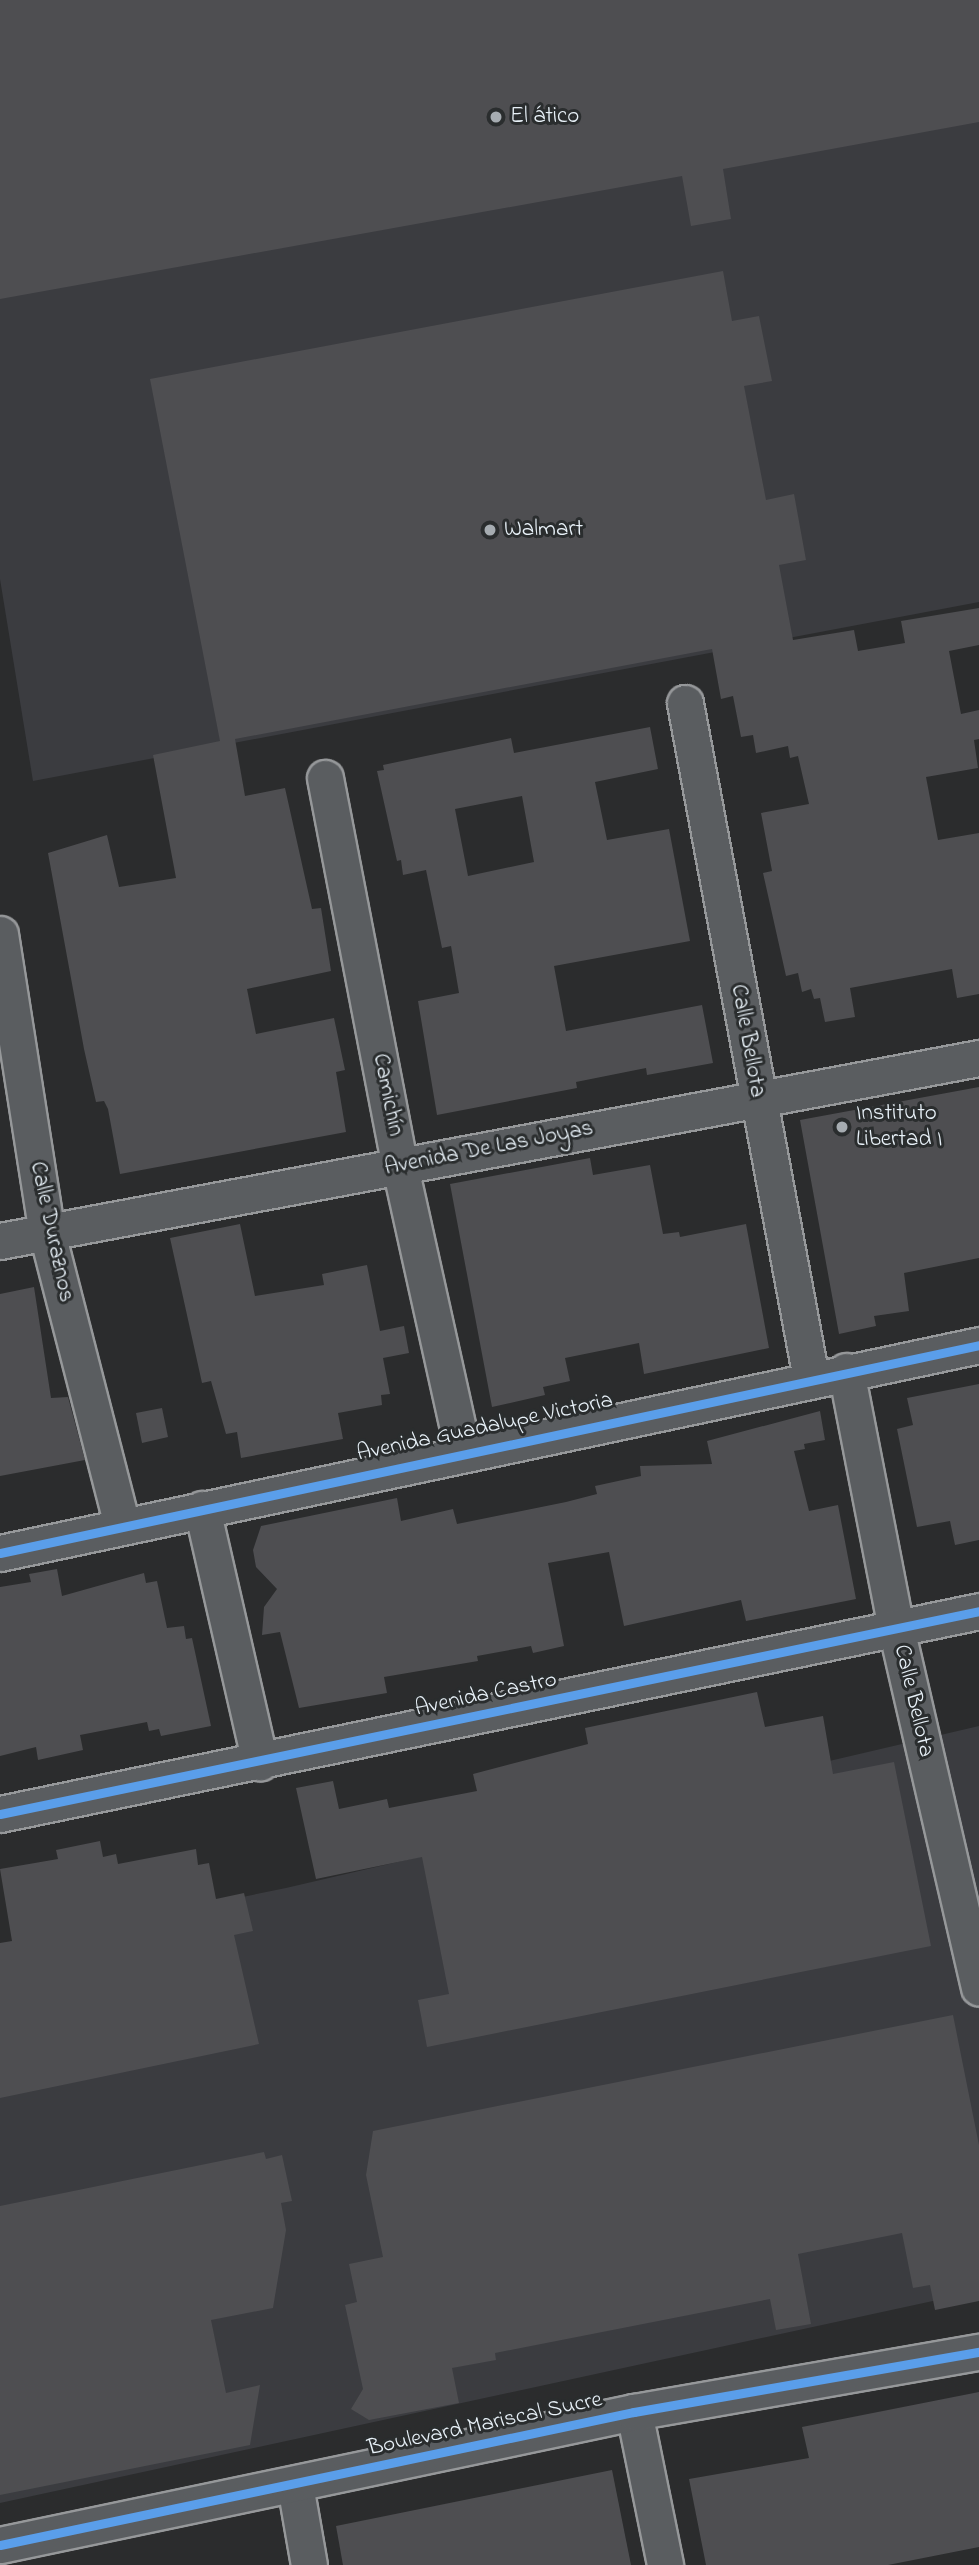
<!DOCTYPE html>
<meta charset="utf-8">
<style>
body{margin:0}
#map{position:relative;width:979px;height:2565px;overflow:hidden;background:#2b2c2d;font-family:"Indie Flower",sans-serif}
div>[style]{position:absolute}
.built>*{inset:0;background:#3b3c40}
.building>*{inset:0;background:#4e4e51}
.roads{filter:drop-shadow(2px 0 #96989a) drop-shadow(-2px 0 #96989a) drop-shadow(0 2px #96989a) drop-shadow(0 -2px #96989a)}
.street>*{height:35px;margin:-17.5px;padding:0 17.5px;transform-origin:17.5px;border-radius:17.5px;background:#5a5d60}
.cycleway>*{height:9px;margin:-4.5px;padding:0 4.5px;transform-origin:4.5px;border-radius:4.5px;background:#5a9eea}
.dots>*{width:19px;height:19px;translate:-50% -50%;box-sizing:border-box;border:4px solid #2a2d2e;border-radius:50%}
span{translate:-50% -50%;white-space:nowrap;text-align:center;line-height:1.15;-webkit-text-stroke:6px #2a2d2e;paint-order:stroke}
.poi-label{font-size:23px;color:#e8f1f8}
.left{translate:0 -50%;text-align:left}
.street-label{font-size:23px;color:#e8f1f8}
</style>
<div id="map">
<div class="built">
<div style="clip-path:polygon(0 0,979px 0,979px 602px,33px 781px,0 579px)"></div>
<div style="clip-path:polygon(979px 1726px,979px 2291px,0 2503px,0 1947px,286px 1888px)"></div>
</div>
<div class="building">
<div style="clip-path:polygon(0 0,979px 0,979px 122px,723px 169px,731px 219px,691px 226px,682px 176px,0 299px)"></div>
<div style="clip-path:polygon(723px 271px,732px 321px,759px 316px,772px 381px,744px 386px,766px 500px,794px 494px,806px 560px,779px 565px,793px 640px,854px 630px,858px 651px,905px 643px,901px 621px,979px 608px,979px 645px,949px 651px,961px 714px,979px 710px,979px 739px,974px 740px,978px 768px,926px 777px,938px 840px,979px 833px,979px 994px,957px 998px,952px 969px,850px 988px,855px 1017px,825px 1022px,820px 998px,814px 999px,811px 989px,802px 992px,798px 973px,786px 976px,763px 873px,772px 871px,761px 813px,809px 804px,798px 756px,790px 758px,788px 746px,756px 753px,753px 735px,741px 737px,733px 696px,721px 699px,712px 649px,235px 739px,245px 796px,285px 788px,312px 909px,321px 908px,331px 971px,247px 989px,256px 1034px,334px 1018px,345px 1070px,336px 1072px,346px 1132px,120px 1174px,108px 1109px,104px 1101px,96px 1102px,84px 1049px,48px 853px,107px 835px,119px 887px,176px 878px,153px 755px,220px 741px,150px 379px)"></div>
<div style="clip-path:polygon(evenodd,650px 727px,658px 769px,595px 782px,607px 840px,669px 829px,690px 941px,554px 966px,566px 1031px,702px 1005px,713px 1063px,647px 1075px,646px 1068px,576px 1082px,577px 1088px,437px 1115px,418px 1001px,459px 993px,451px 946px,442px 948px,426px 870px,403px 875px,401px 860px,397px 861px,377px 771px,384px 770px,383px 765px,511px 738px,514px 753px,650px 727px,522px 796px,534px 862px,468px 876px,455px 809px,522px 796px)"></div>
<div style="clip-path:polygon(979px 1087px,979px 1258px,904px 1273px,909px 1311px,874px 1316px,876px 1326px,839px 1334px,800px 1120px)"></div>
<div style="clip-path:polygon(590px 1158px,593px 1175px,650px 1165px,663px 1234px,679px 1232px,680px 1237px,746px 1224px,769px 1348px,644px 1374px,639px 1343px,565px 1358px,570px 1381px,543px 1387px,545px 1395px,492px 1407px,450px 1184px)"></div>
<div style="clip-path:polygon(240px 1224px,255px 1296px,324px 1285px,322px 1274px,367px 1265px,380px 1331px,404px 1326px,409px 1353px,383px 1358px,390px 1394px,381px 1395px,382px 1405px,338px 1413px,343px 1439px,241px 1458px,237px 1432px,226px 1434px,211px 1381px,202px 1383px,170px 1238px)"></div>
<div style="clip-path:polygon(34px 1287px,51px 1398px,68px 1397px,85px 1460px,0 1476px,0 1294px)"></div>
<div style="clip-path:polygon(979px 1384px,979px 1540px,955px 1545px,950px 1521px,917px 1527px,897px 1429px,913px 1425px,907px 1398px)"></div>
<div style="clip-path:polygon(162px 1408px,168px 1437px,142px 1443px,136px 1413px)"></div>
<div style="clip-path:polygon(820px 1411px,825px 1440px,804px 1444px,805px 1449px,794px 1451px,809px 1511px,838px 1505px,856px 1599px,746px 1621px,741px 1600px,624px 1626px,609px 1552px,548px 1563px,564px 1646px,533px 1653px,531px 1646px,477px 1656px,478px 1661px,384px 1677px,387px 1693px,299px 1708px,280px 1632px,262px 1635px,264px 1607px,277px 1589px,256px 1567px,253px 1550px,261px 1526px,397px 1498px,401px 1521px,453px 1509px,457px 1524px,566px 1502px,597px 1494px,595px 1486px,641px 1476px,640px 1466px,712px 1464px,707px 1441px)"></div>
<div style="clip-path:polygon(57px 1569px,62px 1596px,144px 1573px,146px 1583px,157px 1581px,167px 1628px,184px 1626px,186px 1639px,192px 1638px,211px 1726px,161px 1736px,159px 1729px,149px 1731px,147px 1722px,80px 1735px,83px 1750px,38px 1760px,36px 1747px,0 1756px,0 1587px,31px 1582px,29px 1574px)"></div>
<div style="clip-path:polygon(757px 1692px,765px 1727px,823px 1716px,833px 1774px,894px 1762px,931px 1946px,427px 2047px,418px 2000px,449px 1994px,422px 1857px,316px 1879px,296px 1788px,333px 1781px,339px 1809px,387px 1799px,389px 1808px,477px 1791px,473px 1774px,588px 1744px,585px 1728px)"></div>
<div style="clip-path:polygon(100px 1841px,103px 1857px,116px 1854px,118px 1864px,196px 1849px,198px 1865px,209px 1863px,216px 1899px,244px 1893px,253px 1931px,234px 1935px,259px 2044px,0 2098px,0 1943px,12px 1941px,0 1869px,58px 1859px,56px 1850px)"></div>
<div style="clip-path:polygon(953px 2015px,979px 2145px,979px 2301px,935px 2310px,930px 2285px,913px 2288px,902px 2233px,798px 2254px,811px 2324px,776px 2330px,770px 2299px,495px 2353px,496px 2360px,452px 2368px,459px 2403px,369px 2420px,351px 2409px,363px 2389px,345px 2305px,357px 2302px,349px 2264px,383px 2257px,366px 2175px,373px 2131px)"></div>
<div style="clip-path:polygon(264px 2152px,266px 2159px,282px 2155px,292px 2201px,281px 2203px,286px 2230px,273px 2308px,211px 2320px,226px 2393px,260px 2385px,250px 2445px,0 2495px,0 2206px)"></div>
<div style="clip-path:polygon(979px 2392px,979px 2547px,888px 2565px,706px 2565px,689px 2479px,809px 2458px,802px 2427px)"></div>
<div style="clip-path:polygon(612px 2470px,631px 2565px,343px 2565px,336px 2526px)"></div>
</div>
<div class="roads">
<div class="street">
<div style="left:685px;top:703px;width:687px;rotate:79.43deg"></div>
<div style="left:325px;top:778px;width:396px;rotate:79.1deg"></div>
<div style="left:400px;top:1167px;width:292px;rotate:77.5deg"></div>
<div style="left:0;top:934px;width:303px;rotate:81.1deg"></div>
<div style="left:47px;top:1233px;width:301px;rotate:75.6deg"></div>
<div style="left:0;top:1241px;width:996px;rotate:-10.59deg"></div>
<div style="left:846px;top:1371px;width:262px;rotate:79deg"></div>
<div style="left:896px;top:1628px;width:369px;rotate:77deg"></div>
<div style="left:202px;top:1509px;width:260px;rotate:77.1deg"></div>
<div style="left:0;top:1553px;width:1001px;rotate:-11.99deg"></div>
<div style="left:0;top:1814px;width:1000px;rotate:-11.71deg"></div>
<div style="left:634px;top:2412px;width:156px;rotate:78.5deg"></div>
<div style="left:295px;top:2485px;width:81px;rotate:80.1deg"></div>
<div style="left:0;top:2545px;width:648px;rotate:-11.85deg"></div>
<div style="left:634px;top:2412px;width:350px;rotate:-9.9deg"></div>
</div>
</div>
<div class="cycleway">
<div style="left:0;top:1553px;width:1001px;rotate:-11.99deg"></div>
<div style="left:0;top:1814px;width:1000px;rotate:-11.71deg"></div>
<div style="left:0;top:2545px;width:648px;rotate:-11.85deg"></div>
<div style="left:634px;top:2412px;width:350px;rotate:-9.9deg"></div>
</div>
<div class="dots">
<div style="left:496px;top:117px;background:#a6acb1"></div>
<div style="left:490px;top:530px;background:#a6acb1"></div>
<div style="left:842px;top:1127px;background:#a6acb1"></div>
</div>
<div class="poi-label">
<span class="left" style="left:510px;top:117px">El ático</span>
<span class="left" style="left:504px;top:530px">Walmart</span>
<span class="left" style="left:856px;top:1127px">Instituto<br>Libertad I</span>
</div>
<div class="street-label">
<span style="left:747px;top:1041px;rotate:80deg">Calle Bellota</span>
<span style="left:387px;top:1095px;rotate:79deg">Camichín</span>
<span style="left:489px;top:1149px;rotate:-11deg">Avenida De Las Joyas</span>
<span style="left:51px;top:1232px;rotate:78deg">Calle Duraznos</span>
<span style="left:485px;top:1428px;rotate:-12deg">Avenida Guadalupe Victoria</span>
<span style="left:486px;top:1695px;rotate:-12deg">Avenida Castro</span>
<span style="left:913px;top:1701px;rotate:77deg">Calle Bellota</span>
<span style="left:485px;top:2425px;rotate:-12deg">Boulevard Mariscal Sucre</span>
</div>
</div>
